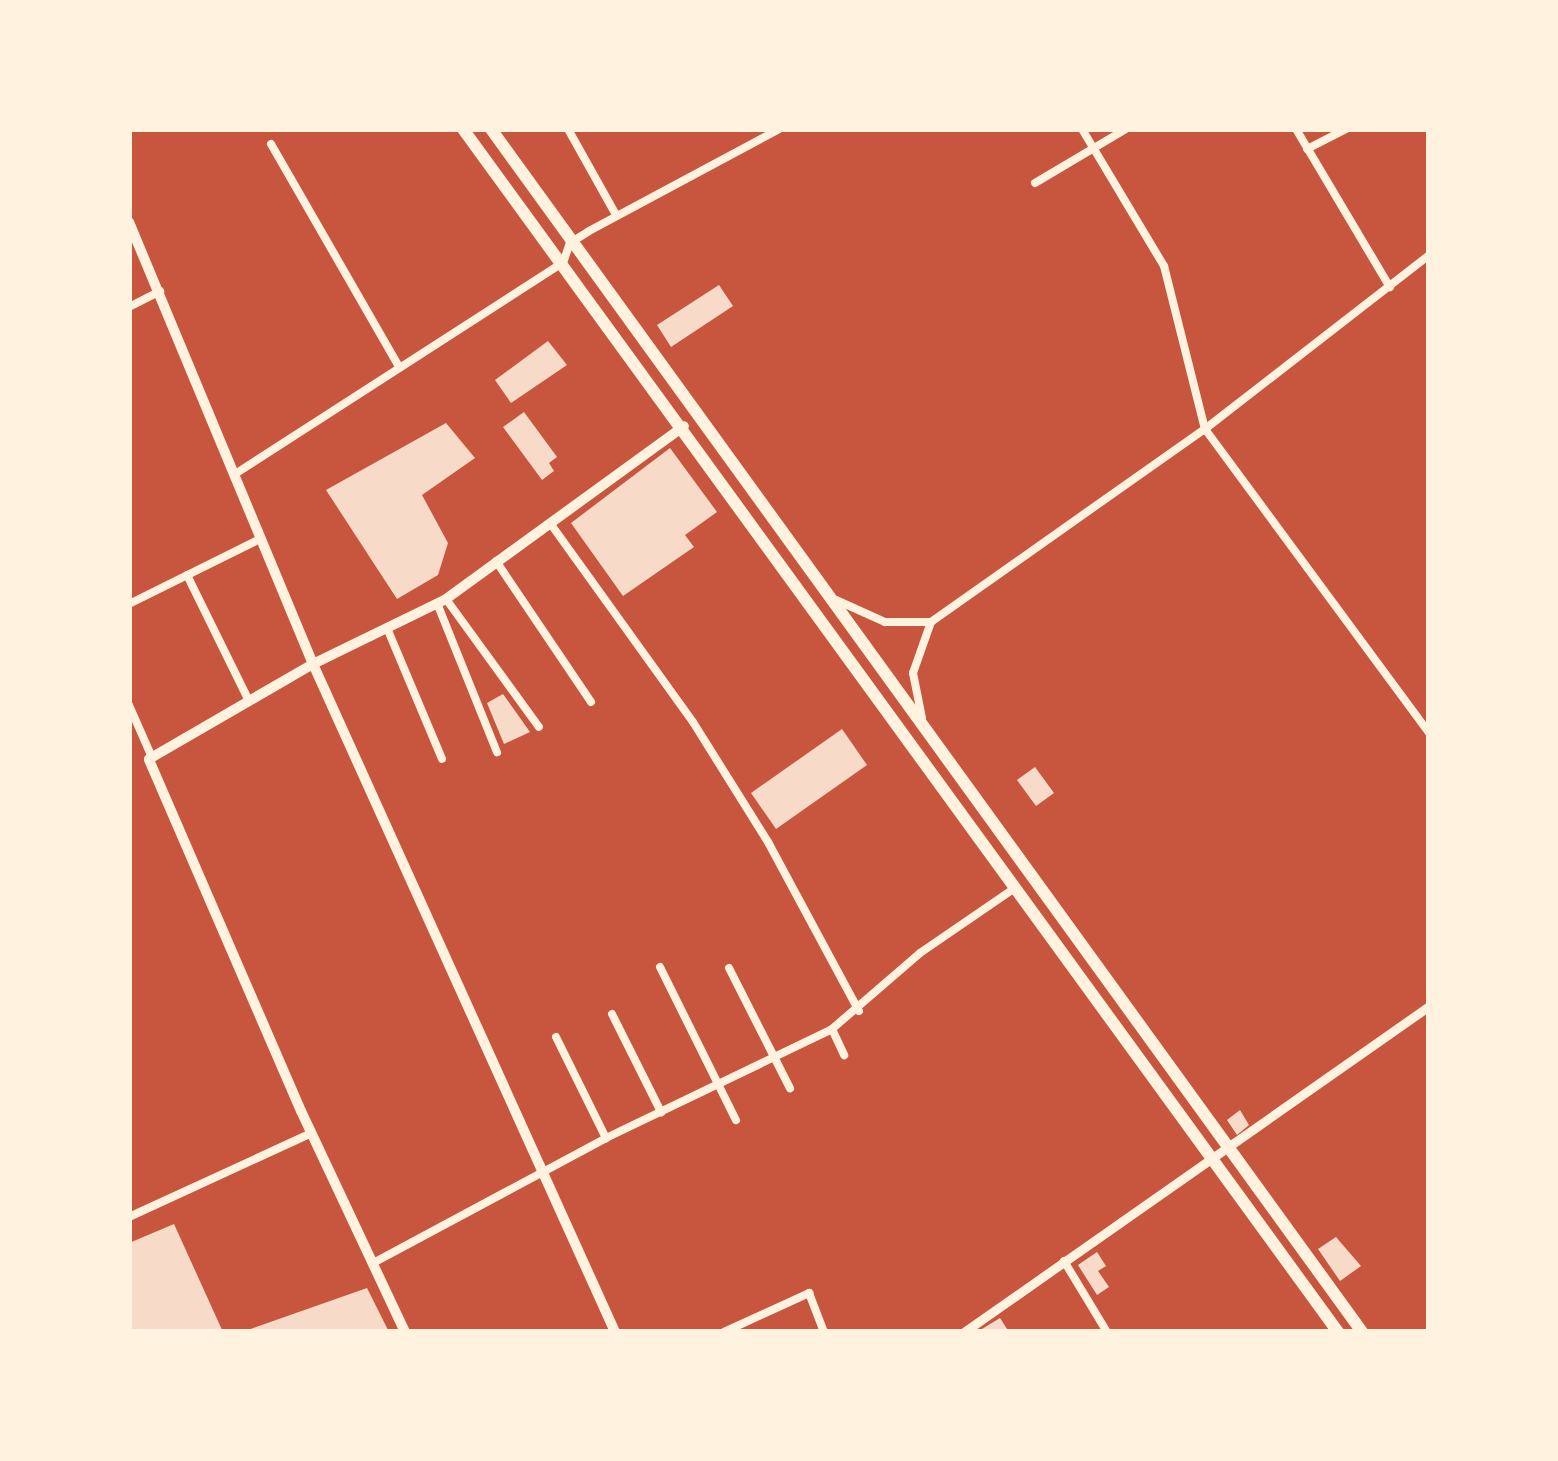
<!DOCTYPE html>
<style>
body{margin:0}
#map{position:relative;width:1558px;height:1461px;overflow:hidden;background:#c8553d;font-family:Helvetica,sans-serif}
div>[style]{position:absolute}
.building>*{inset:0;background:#f7dbc8}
.minor>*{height:8px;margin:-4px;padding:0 4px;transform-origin:4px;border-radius:4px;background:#fff3e0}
.tertiary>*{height:9px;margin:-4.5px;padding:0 4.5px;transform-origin:4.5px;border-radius:4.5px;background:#fff3e0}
.secondary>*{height:10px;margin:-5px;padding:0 5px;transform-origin:5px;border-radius:5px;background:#fff3e0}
.primary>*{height:12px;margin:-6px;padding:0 6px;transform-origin:6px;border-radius:6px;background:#fff3e0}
span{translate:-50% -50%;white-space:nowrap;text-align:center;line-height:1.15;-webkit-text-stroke:12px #fff3e0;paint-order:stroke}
.frame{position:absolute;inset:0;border:132px solid #fff3e0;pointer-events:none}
</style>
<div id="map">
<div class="building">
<div style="clip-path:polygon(719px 285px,733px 306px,671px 347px,657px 325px)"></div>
<div style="clip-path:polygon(548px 341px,567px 365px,511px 403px,495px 380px)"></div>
<div style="clip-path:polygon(524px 412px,557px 457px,549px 463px,554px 471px,542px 480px,503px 427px)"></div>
<div style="clip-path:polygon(446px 423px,475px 458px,422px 495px,448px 543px,438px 575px,397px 599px,326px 490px)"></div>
<div style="clip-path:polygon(670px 448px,717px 512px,685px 535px,694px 547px,623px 596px,571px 523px)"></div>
<div style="clip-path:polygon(503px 694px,530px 732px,504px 744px,487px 703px)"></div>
<div style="clip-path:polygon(842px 729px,867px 765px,776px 829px,751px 793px)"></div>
<div style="clip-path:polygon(1035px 767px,1054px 793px,1036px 806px,1017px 780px)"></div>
<div style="clip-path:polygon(1240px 1110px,1249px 1125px,1237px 1135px,1227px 1120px)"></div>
<div style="clip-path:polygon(174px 1224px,223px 1332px,129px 1332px,129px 1243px)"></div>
<div style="clip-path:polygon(1336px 1237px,1361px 1266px,1340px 1281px,1318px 1249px)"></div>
<div style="clip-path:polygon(1097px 1252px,1106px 1266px,1098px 1271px,1109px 1287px,1097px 1295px,1078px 1265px)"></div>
<div style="clip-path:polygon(367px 1288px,389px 1332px,245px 1332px,245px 1331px)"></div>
<div style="clip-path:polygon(1000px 1318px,1009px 1332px,977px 1332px)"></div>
</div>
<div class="minor">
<div style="left:568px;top:129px;width:98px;rotate:60.8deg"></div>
<div style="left:1082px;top:129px;width:160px;rotate:59.1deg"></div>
<div style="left:1164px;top:266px;width:168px;rotate:75.9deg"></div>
<div style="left:1205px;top:429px;width:378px;rotate:53.6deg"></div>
<div style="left:1296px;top:129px;width:184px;rotate:59.3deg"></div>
<div style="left:271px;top:144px;width:258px;rotate:60.1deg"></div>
<div style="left:1307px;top:149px;width:44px;rotate:-27.1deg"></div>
<div style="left:1035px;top:183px;width:106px;rotate:-30.7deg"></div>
<div style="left:129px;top:307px;width:35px;rotate:-27deg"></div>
<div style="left:235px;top:474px;width:390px;rotate:-32.8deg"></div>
<div style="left:563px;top:263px;width:21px;rotate:-71deg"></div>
<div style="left:570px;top:243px;width:22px;rotate:-32deg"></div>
<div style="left:589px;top:231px;width:216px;rotate:-28.2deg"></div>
<div style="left:550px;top:523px;width:245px;rotate:54.3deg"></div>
<div style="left:693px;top:722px;width:142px;rotate:58deg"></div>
<div style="left:768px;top:842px;width:192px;rotate:61.7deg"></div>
<div style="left:496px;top:561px;width:170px;rotate:56deg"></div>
<div style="left:187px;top:575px;width:140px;rotate:63.8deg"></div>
<div style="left:446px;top:599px;width:158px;rotate:54deg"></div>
<div style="left:836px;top:600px;width:54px;rotate:24.2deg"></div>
<div style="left:885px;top:622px;width:46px"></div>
<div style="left:131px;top:603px;width:144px;rotate:-26.4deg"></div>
<div style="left:437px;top:603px;width:161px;rotate:68.1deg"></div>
<div style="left:387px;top:628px;width:142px;rotate:67.2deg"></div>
<div style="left:129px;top:705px;width:55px;rotate:66.3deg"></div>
<div style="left:922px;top:718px;width:46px;rotate:-101.3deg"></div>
<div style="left:913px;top:673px;width:54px;rotate:-70.6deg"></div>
<div style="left:931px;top:622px;width:335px;rotate:-35.2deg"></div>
<div style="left:1205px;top:429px;width:284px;rotate:-37.8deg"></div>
<div style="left:660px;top:967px;width:171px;rotate:63.6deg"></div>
<div style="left:729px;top:968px;width:135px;rotate:63.1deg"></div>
<div style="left:612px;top:1014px;width:110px;rotate:63.4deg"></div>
<div style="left:832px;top:1029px;width:29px;rotate:65deg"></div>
<div style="left:556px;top:1037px;width:113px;rotate:63.7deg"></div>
<div style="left:129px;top:1217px;width:201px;rotate:-24.7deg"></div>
<div style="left:1064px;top:1261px;width:83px;rotate:58.8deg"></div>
<div style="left:375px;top:1262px;width:262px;rotate:-28.2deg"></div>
<div style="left:606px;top:1138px;width:251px;rotate:-25.7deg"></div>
<div style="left:832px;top:1029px;width:116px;rotate:-40.8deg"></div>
<div style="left:920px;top:953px;width:115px;rotate:-34.4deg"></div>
<div style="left:724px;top:1332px;width:94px;rotate:-24.6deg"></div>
<div style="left:809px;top:1293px;width:42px;rotate:69deg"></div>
</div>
<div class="tertiary">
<div style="left:964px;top:1332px;width:568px;rotate:-35.03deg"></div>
</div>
<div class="secondary">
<div style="left:129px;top:222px;width:479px;rotate:67.4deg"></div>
<div style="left:313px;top:664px;width:733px;rotate:65.67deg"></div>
<div style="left:405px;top:1332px;width:244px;rotate:-115.2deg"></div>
<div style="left:301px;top:1111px;width:383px;rotate:-113.4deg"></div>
<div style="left:149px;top:759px;width:190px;rotate:-30.1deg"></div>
<div style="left:313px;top:664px;width:148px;rotate:-26deg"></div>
<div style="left:446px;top:599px;width:294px;rotate:-36deg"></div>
</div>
<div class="primary">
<div style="left:463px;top:129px;width:1488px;rotate:53.97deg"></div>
<div style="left:491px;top:129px;width:1485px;rotate:54.09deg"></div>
</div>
<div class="frame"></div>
</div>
